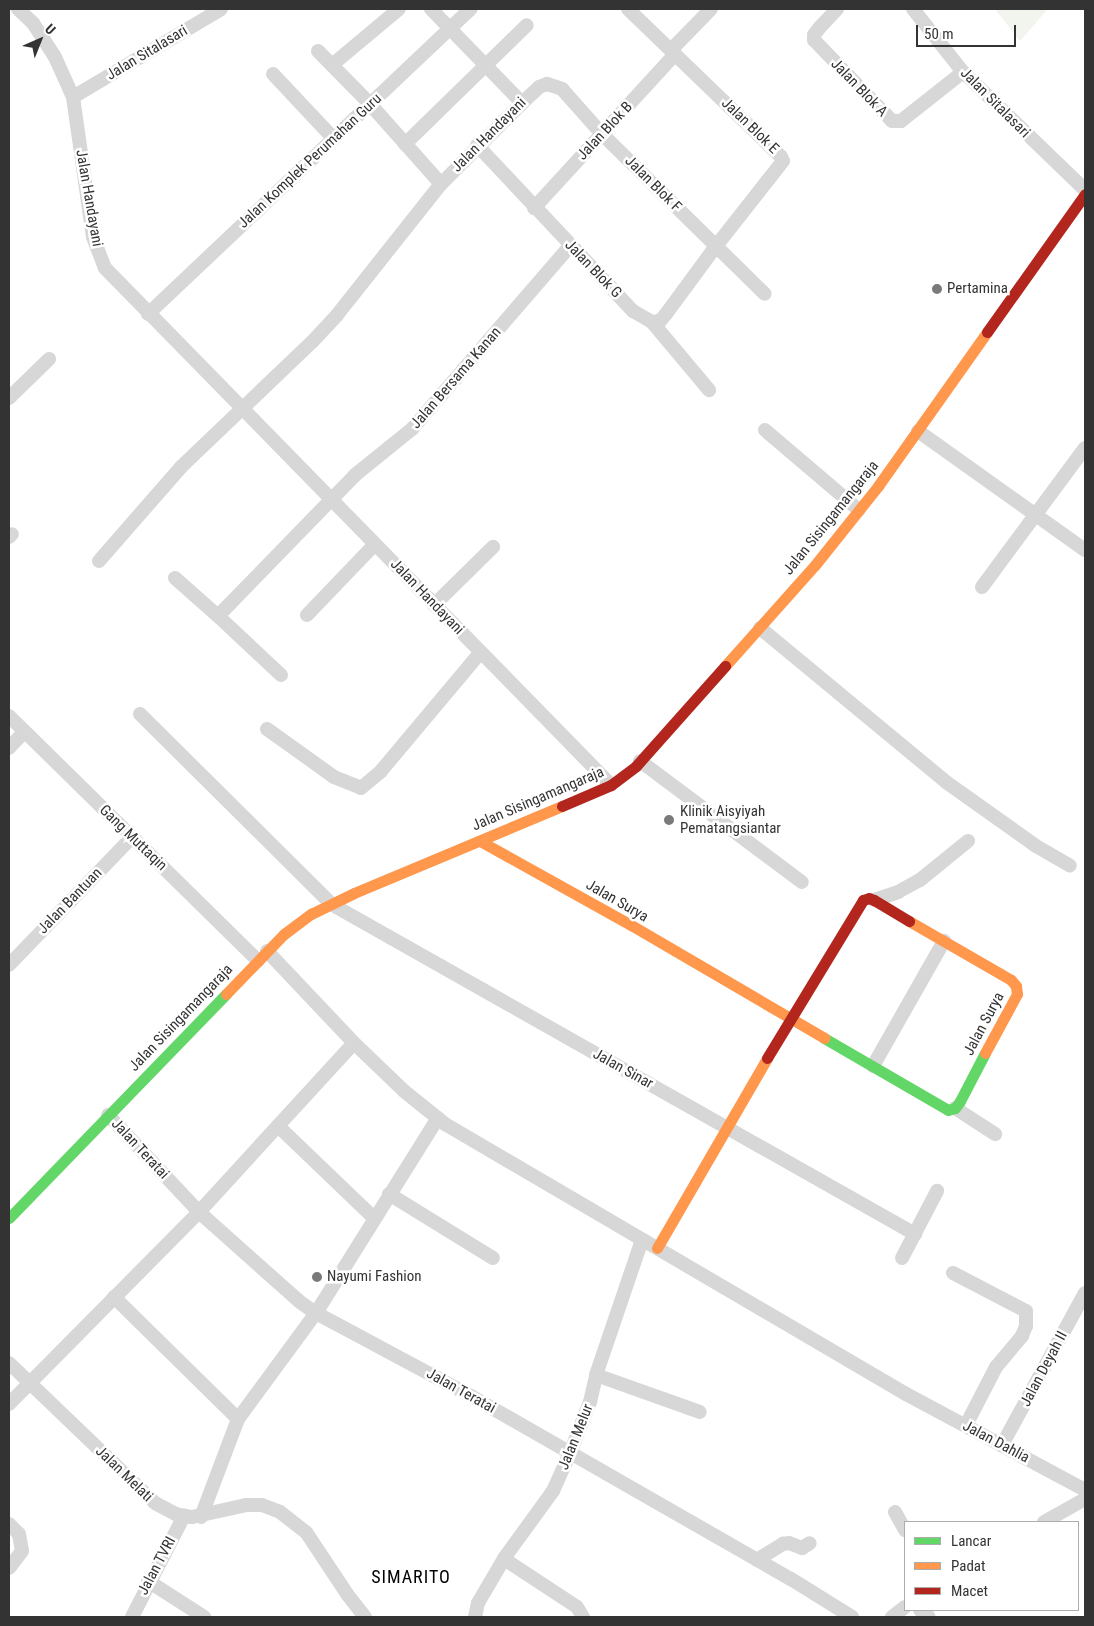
<!DOCTYPE html>
<style>
body{margin:0}
#map{position:relative;width:1094px;height:1626px;overflow:hidden;background:#fff;font-family:"Roboto Condensed",sans-serif}
div>[style]{position:absolute}
.green>*{inset:0;background:#f1f5ed}
.street>*{height:14px;margin:-7px;padding:0 7px;transform-origin:7px;border-radius:7px;background:#d7d7d7}
.fast>*{height:11px;margin:-5.5px;padding:0 5.5px;transform-origin:5.5px;border-radius:5.5px;background:#63d668}
.slow>*{height:11px;margin:-5.5px;padding:0 5.5px;transform-origin:5.5px;border-radius:5.5px;background:#ff974d}
.jam>*{height:11px;margin:-5.5px;padding:0 5.5px;transform-origin:5.5px;border-radius:5.5px;background:#b3261e}
.dots>*{width:14px;height:14px;translate:-50% -50%;box-sizing:border-box;border:2px solid #fff;border-radius:50%}
span{translate:-50% -50%;white-space:nowrap;text-align:center;line-height:1.15;-webkit-text-stroke:5px #fff;paint-order:stroke}
.street-label{font-size:15px;color:#333}
.poi-label{font-size:15px;color:#333}
.left{translate:0 -50%;text-align:left}
.quarter-label{font-size:18px;color:#000;letter-spacing:1px}
.frame{position:absolute;inset:0;border:10px solid #333;pointer-events:none}
.legend{position:absolute;left:904px;top:1521px;width:175px;height:90px;box-sizing:border-box;background:#fff;border:1px solid #adadad;margin:0;padding:6px 9px;list-style:none;font-size:15px;color:#333}
.legend li{display:flex;align-items:center;gap:10px;height:25px}
.legend b{width:25px;border:1px solid #adadad}
.north{position:absolute;left:15px;top:15px;width:50px;height:50px;-webkit-text-stroke:4px #fff;paint-order:stroke;rotate:44deg;font-size:14px;font-weight:700;line-height:20px;text-align:center;color:#333}
.north::after{content:'';display:block;margin:auto;width:18px;height:22px;background:#333;clip-path:polygon(50% 0,100% 100%,50% 72%,0 100%)}
.scale{position:absolute;left:916px;top:25px;width:100px;height:22px;box-sizing:border-box;border:2px solid #333;border-top:0;padding-left:6px;font-size:15px;line-height:18px;white-space:nowrap;color:#333;-webkit-text-stroke:4px #fff;paint-order:stroke}
</style>
<div id="map">
<div class="green">
<div style="clip-path:polygon(995px 9px,1045px 9px,1046px 11px,1020px 41px)"></div>
</div>
<div class="street">
<div style="left:18px;top:9px;width:21px;rotate:43deg"></div>
<div style="left:33px;top:23px;width:40px;rotate:57.1deg"></div>
<div style="left:55px;top:57px;width:44px;rotate:65.8deg"></div>
<div style="left:73px;top:97px;width:141px;rotate:81.9deg"></div>
<div style="left:93px;top:237px;width:33px;rotate:69deg"></div>
<div style="left:105px;top:268px;width:723px;rotate:45.62deg"></div>
<div style="left:431px;top:9px;width:131px;rotate:45.9deg"></div>
<div style="left:628px;top:9px;width:213px;rotate:44deg"></div>
<div style="left:781px;top:157px;width:4px;rotate:63deg"></div>
<div style="left:783px;top:161px;width:108px;rotate:128.2deg"></div>
<div style="left:716px;top:246px;width:84px;rotate:126.3deg"></div>
<div style="left:666px;top:314px;width:9px;rotate:131deg"></div>
<div style="left:660px;top:321px;width:8px;rotate:173deg"></div>
<div style="left:837px;top:9px;width:25px;rotate:133deg"></div>
<div style="left:820px;top:27px;width:10px;rotate:127deg"></div>
<div style="left:814px;top:35px;width:5px;rotate:90deg"></div>
<div style="left:814px;top:40px;width:112px;rotate:46.1deg"></div>
<div style="left:892px;top:121px;width:9px"></div>
<div style="left:901px;top:121px;width:79px;rotate:-38.3deg"></div>
<div style="left:913px;top:9px;width:80px;rotate:51.6deg"></div>
<div style="left:963px;top:72px;width:170px;rotate:44deg"></div>
<div style="left:671px;top:50px;width:57px;rotate:-45.7deg"></div>
<div style="left:318px;top:51px;width:74px;rotate:45.5deg"></div>
<div style="left:370px;top:104px;width:107px;rotate:48.4deg"></div>
<div style="left:332px;top:65px;width:87px;rotate:-39.9deg"></div>
<div style="left:273px;top:74px;width:89px;rotate:46.8deg"></div>
<div style="left:73px;top:97px;width:172px;rotate:-30.7deg"></div>
<div style="left:405px;top:144px;width:170px;rotate:-44.3deg"></div>
<div style="left:477px;top:145px;width:228px;rotate:46.8deg"></div>
<div style="left:633px;top:311px;width:22px;rotate:30deg"></div>
<div style="left:652px;top:322px;width:89px;rotate:50deg"></div>
<div style="left:534px;top:208px;width:209px;rotate:-47.5deg"></div>
<div style="left:148px;top:314px;width:444px;rotate:-43.4deg"></div>
<div style="left:9px;top:398px;width:56px;rotate:-44.3deg"></div>
<div style="left:765px;top:430px;width:123px;rotate:40.4deg"></div>
<div style="left:918px;top:431px;width:205px;rotate:35.5deg"></div>
<div style="left:9px;top:537px;width:4px;rotate:-45deg"></div>
<div style="left:99px;top:561px;width:125px;rotate:-48.9deg"></div>
<div style="left:181px;top:467px;width:181px;rotate:-43.7deg"></div>
<div style="left:312px;top:342px;width:37px;rotate:-47deg"></div>
<div style="left:337px;top:315px;width:167px;rotate:-51.6deg"></div>
<div style="left:441px;top:184px;width:115px;rotate:-45deg"></div>
<div style="left:522px;top:103px;width:23px;rotate:-43deg"></div>
<div style="left:539px;top:87px;width:9px;rotate:-21deg"></div>
<div style="left:547px;top:84px;width:16px;rotate:18deg"></div>
<div style="left:562px;top:89px;width:60px;rotate:48.4deg"></div>
<div style="left:602px;top:134px;width:228px;rotate:44.5deg"></div>
<div style="left:175px;top:578px;width:57px;rotate:41.5deg"></div>
<div style="left:982px;top:587px;width:173px;rotate:-53.5deg"></div>
<div style="left:434px;top:605px;width:83px;rotate:-44.5deg"></div>
<div style="left:307px;top:615px;width:98px;rotate:-46.2deg"></div>
<div style="left:760px;top:628px;width:241px;rotate:39.6deg"></div>
<div style="left:946px;top:782px;width:110px;rotate:35.4deg"></div>
<div style="left:1036px;top:846px;width:39px;rotate:30deg"></div>
<div style="left:281px;top:675px;width:86px;rotate:-136.9deg"></div>
<div style="left:218px;top:616px;width:197px;rotate:-45.8deg"></div>
<div style="left:355px;top:475px;width:73px;rotate:-38.9deg"></div>
<div style="left:412px;top:429px;width:242px;rotate:-49.2deg"></div>
<div style="left:140px;top:714px;width:269px;rotate:44.8deg"></div>
<div style="left:331px;top:904px;width:671px;rotate:29.47deg"></div>
<div style="left:9px;top:716px;width:349px;rotate:44.5deg"></div>
<div style="left:267px;top:729px;width:82px;rotate:35.6deg"></div>
<div style="left:334px;top:777px;width:29px;rotate:22deg"></div>
<div style="left:361px;top:788px;width:26px;rotate:-40deg"></div>
<div style="left:381px;top:771px;width:155px;rotate:-50deg"></div>
<div style="left:9px;top:748px;width:22px;rotate:-47deg"></div>
<div style="left:640px;top:761px;width:202px;rotate:36.8deg"></div>
<div style="left:874px;top:900px;width:25px;rotate:-18deg"></div>
<div style="left:898px;top:892px;width:25px;rotate:-29deg"></div>
<div style="left:920px;top:880px;width:62px;rotate:-39.1deg"></div>
<div style="left:267px;top:951px;width:127px;rotate:46.6deg"></div>
<div style="left:354px;top:1043px;width:69px;rotate:43.8deg"></div>
<div style="left:404px;top:1091px;width:53px;rotate:38.8deg"></div>
<div style="left:445px;top:1124px;width:534px;rotate:30.36deg"></div>
<div style="left:906px;top:1394px;width:203px;rotate:28.2deg"></div>
<div style="left:9px;top:965px;width:178px;rotate:-46.1deg"></div>
<div style="left:873px;top:1066px;width:144px;rotate:-60.4deg"></div>
<div style="left:955px;top:1108px;width:48px;rotate:33deg"></div>
<div style="left:108px;top:1115px;width:133px;rotate:46.8deg"></div>
<div style="left:199px;top:1212px;width:135px;rotate:41.7deg"></div>
<div style="left:300px;top:1302px;width:19px;rotate:35deg"></div>
<div style="left:316px;top:1313px;width:176px;rotate:28.2deg"></div>
<div style="left:471px;top:1396px;width:369px;rotate:29.8deg"></div>
<div style="left:791px;top:1579px;width:72px;rotate:31.9deg"></div>
<div style="left:278px;top:1126px;width:133px;rotate:43.8deg"></div>
<div style="left:389px;top:1194px;width:122px;rotate:31.6deg"></div>
<div style="left:902px;top:1258px;width:76px;rotate:-62.4deg"></div>
<div style="left:953px;top:1273px;width:82px;rotate:27.5deg"></div>
<div style="left:1026px;top:1311px;width:15px;rotate:90deg"></div>
<div style="left:1026px;top:1326px;width:11px;rotate:112deg"></div>
<div style="left:1022px;top:1336px;width:40px;rotate:130deg"></div>
<div style="left:996px;top:1367px;width:65px;rotate:117.3deg"></div>
<div style="left:114px;top:1297px;width:174px;rotate:44.5deg"></div>
<div style="left:9px;top:1363px;width:202px;rotate:43.8deg"></div>
<div style="left:155px;top:1503px;width:24px;rotate:28deg"></div>
<div style="left:176px;top:1514px;width:16px;rotate:11deg"></div>
<div style="left:192px;top:1517px;width:55px;rotate:-12.5deg"></div>
<div style="left:246px;top:1505px;width:16px"></div>
<div style="left:262px;top:1505px;width:19px;rotate:21deg"></div>
<div style="left:280px;top:1512px;width:33px;rotate:38deg"></div>
<div style="left:306px;top:1532px;width:74px;rotate:56.5deg"></div>
<div style="left:347px;top:1594px;width:29px;rotate:52deg"></div>
<div style="left:596px;top:1375px;width:110px;rotate:19.6deg"></div>
<div style="left:9px;top:1404px;width:270px;rotate:-45.3deg"></div>
<div style="left:199px;top:1212px;width:229px;rotate:-47.5deg"></div>
<div style="left:1002px;top:1445px;width:173px;rotate:-61.4deg"></div>
<div style="left:895px;top:1512px;width:21px;rotate:61deg"></div>
<div style="left:201px;top:1517px;width:105px;rotate:-69.3deg"></div>
<div style="left:238px;top:1419px;width:132px;rotate:-53.7deg"></div>
<div style="left:316px;top:1313px;width:230px;rotate:-58deg"></div>
<div style="left:1044px;top:1522px;width:47px;rotate:-29.3deg"></div>
<div style="left:9px;top:1524px;width:14px;rotate:45deg"></div>
<div style="left:19px;top:1534px;width:17px;rotate:80deg"></div>
<div style="left:22px;top:1551px;width:21px;rotate:127deg"></div>
<div style="left:504px;top:1559px;width:87px;rotate:33.3deg"></div>
<div style="left:577px;top:1607px;width:12px;rotate:59deg"></div>
<div style="left:757px;top:1560px;width:31px;rotate:-32deg"></div>
<div style="left:783px;top:1544px;width:6px;rotate:-9deg"></div>
<div style="left:789px;top:1543px;width:14px;rotate:21deg"></div>
<div style="left:802px;top:1548px;width:9px;rotate:-32deg"></div>
<div style="left:148px;top:1581px;width:67px;rotate:32.7deg"></div>
<div style="left:920px;top:1610px;width:11px;rotate:38deg"></div>
<div style="left:132px;top:1617px;width:114px;rotate:-62.8deg"></div>
<div style="left:475px;top:1617px;width:14px;rotate:-78deg"></div>
<div style="left:478px;top:1603px;width:53px;rotate:-59.6deg"></div>
<div style="left:505px;top:1557px;width:82px;rotate:-54deg"></div>
<div style="left:553px;top:1491px;width:42px;rotate:-65.9deg"></div>
<div style="left:570px;top:1453px;width:55px;rotate:-68.6deg"></div>
<div style="left:590px;top:1402px;width:28px;rotate:-77deg"></div>
<div style="left:596px;top:1375px;width:143px;rotate:-71.2deg"></div>
<div style="left:892px;top:1617px;width:16px;rotate:-38deg"></div>
</div>
<div class="fast">
<div style="left:824px;top:1038px;width:143px;rotate:30.1deg"></div>
<div style="left:948px;top:1110px;width:7px;rotate:-16deg"></div>
<div style="left:955px;top:1108px;width:9px;rotate:-54deg"></div>
<div style="left:960px;top:1101px;width:54px;rotate:-62.5deg"></div>
<div style="left:9px;top:1218px;width:312px;rotate:-45.9deg"></div>
</div>
<div class="slow">
<div style="left:725px;top:666px;width:135px;rotate:-48.3deg"></div>
<div style="left:815px;top:565px;width:101px;rotate:-51.4deg"></div>
<div style="left:878px;top:486px;width:189px;rotate:-54.7deg"></div>
<div style="left:480px;top:841px;width:173px;rotate:29.1deg"></div>
<div style="left:631px;top:925px;width:224px;rotate:30.3deg"></div>
<div style="left:909px;top:921px;width:118px;rotate:30deg"></div>
<div style="left:1011px;top:980px;width:8px;rotate:50deg"></div>
<div style="left:1016px;top:986px;width:8px;rotate:83deg"></div>
<div style="left:1017px;top:994px;width:67px;rotate:118.5deg"></div>
<div style="left:226px;top:994px;width:83px;rotate:-46deg"></div>
<div style="left:284px;top:934px;width:34px;rotate:-37deg"></div>
<div style="left:311px;top:914px;width:48px;rotate:-26deg"></div>
<div style="left:354px;top:893px;width:225px;rotate:-22.7deg"></div>
<div style="left:657px;top:1248px;width:220px;rotate:-59.9deg"></div>
</div>
<div class="jam">
<div style="left:987px;top:332px;width:169px;rotate:-54.6deg"></div>
<div style="left:562px;top:806px;width:53px;rotate:-23.2deg"></div>
<div style="left:611px;top:785px;width:31px;rotate:-37deg"></div>
<div style="left:636px;top:766px;width:134px;rotate:-48.3deg"></div>
<div style="left:767px;top:1058px;width:185px;rotate:-58.7deg"></div>
<div style="left:863px;top:900px;width:6px;rotate:-18deg"></div>
<div style="left:869px;top:898px;width:5px;rotate:22deg"></div>
<div style="left:874px;top:900px;width:41px;rotate:31deg"></div>
</div>
<div class="dots">
<div style="left:937px;top:289px;background:#7a7a7a"></div>
<div style="left:669px;top:820px;background:#7a7a7a"></div>
<div style="left:317px;top:1277px;background:#7a7a7a"></div>
</div>
<div class="street-label">
<span style="left:147px;top:53px;rotate:-31deg">Jalan Sitalasari</span>
<span style="left:859px;top:88px;rotate:46deg">Jalan Blok A</span>
<span style="left:995px;top:103px;rotate:45deg">Jalan Sitalasari</span>
<span style="left:750px;top:126px;rotate:44deg">Jalan Blok E</span>
<span style="left:605px;top:131px;rotate:-47deg">Jalan Blok B</span>
<span style="left:489px;top:135px;rotate:-45deg">Jalan Handayani</span>
<span style="left:310px;top:161px;rotate:-43deg">Jalan Komplek Perumahan Guru</span>
<span style="left:653px;top:184px;rotate:45deg">Jalan Blok F</span>
<span style="left:89px;top:198px;rotate:80deg">Jalan Handayani</span>
<span style="left:593px;top:269px;rotate:46deg">Jalan Blok G</span>
<span style="left:456px;top:378px;rotate:-49deg">Jalan Bersama Kanan</span>
<span style="left:831px;top:518px;rotate:-51deg">Jalan Sisingamangaraja</span>
<span style="left:427px;top:597px;rotate:46deg">Jalan Handayani</span>
<span style="left:538px;top:799px;rotate:-23deg">Jalan Sisingamangaraja</span>
<span style="left:133px;top:838px;rotate:44deg">Gang Muttaqin</span>
<span style="left:70px;top:901px;rotate:-46deg">Jalan Bantuan</span>
<span style="left:617px;top:901px;rotate:30deg">Jalan Surya</span>
<span style="left:181px;top:1018px;rotate:-46deg">Jalan Sisingamangaraja</span>
<span style="left:984px;top:1024px;rotate:-62deg">Jalan Surya</span>
<span style="left:623px;top:1069px;rotate:29deg">Jalan Sinar</span>
<span style="left:140px;top:1149px;rotate:47deg">Jalan Teratai</span>
<span style="left:1044px;top:1369px;rotate:-62deg">Jalan Deyah II</span>
<span style="left:461px;top:1391px;rotate:29deg">Jalan Teratai</span>
<span style="left:576px;top:1437px;rotate:-68deg">Jalan Melur</span>
<span style="left:996px;top:1442px;rotate:28deg">Jalan Dahlia</span>
<span style="left:124px;top:1474px;rotate:44deg">Jalan Melati</span>
<span style="left:157px;top:1566px;rotate:-62deg">Jalan TVRI</span>
</div>
<div class="poi-label">
<span class="left" style="left:947px;top:289px">Pertamina</span>
<span class="left" style="left:680px;top:820px">Klinik Aisyiyah<br>Pematangsiantar</span>
<span class="left" style="left:327px;top:1277px">Nayumi Fashion</span>
</div>
<div class="quarter-label">
<span style="left:411px;top:1577px">SIMARITO</span>
</div>
<div class="frame"></div>
<ul class="legend">
<li><b style="height:6px;background:#63d668"></b>Lancar</li>
<li><b style="height:6px;background:#ff974d"></b>Padat</li>
<li><b style="height:6px;background:#b3261e"></b>Macet</li>
</ul>
<div class="north">U</div>
<div class="scale">50 m</div>
</div>
